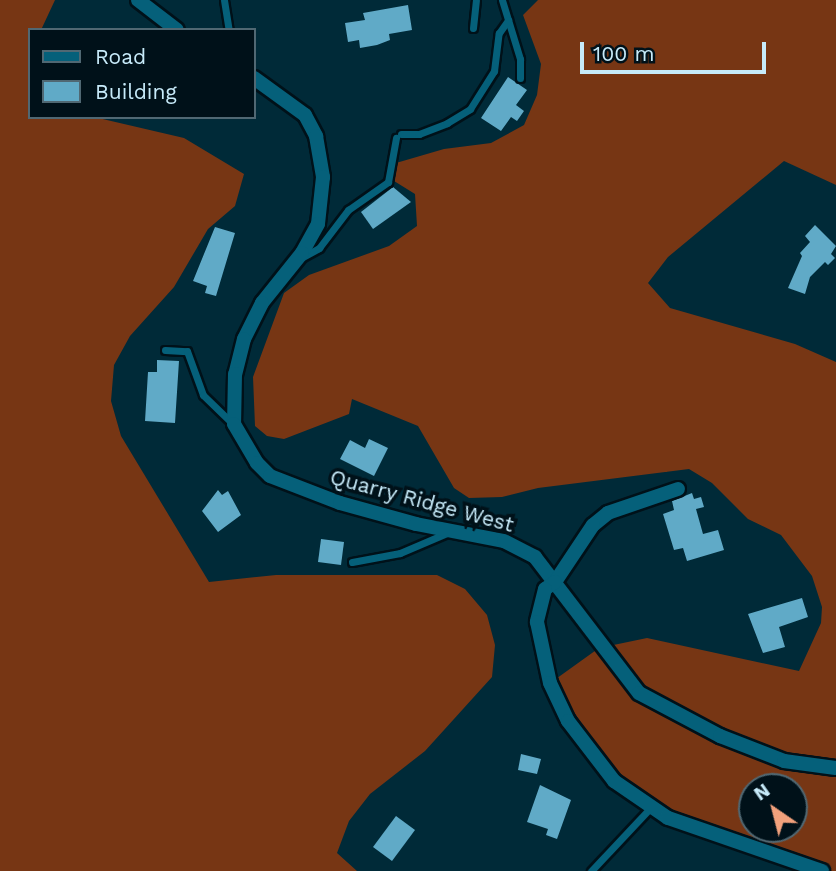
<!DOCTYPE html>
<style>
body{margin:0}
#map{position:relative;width:836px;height:871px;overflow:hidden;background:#002a38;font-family:"Work Sans",sans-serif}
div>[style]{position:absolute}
.forest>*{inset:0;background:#773614}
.building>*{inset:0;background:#60aac7}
.roads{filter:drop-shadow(2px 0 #001119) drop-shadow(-2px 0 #001119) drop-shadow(0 2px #001119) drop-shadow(0 -2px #001119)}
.lane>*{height:7px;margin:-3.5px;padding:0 3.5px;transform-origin:3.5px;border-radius:3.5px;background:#05607a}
.street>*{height:14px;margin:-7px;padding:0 7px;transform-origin:7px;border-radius:7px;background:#05607a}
span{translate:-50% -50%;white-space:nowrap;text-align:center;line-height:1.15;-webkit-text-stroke:7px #001119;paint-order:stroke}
.street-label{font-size:21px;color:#c7ebfa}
.legend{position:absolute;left:28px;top:28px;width:228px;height:91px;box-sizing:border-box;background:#001119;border:2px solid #506873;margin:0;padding:9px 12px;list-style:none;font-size:21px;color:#c7ebfa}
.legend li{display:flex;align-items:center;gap:14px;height:35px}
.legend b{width:35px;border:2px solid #506873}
.north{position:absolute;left:738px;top:773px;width:70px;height:70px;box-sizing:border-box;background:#001119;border:2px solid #506873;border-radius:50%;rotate:325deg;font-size:19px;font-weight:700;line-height:28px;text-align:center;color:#c7ebfa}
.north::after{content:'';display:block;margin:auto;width:24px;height:32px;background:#f1a17c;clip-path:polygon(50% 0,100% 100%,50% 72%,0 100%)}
.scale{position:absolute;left:580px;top:42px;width:186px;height:32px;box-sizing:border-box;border:4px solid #c7ebfa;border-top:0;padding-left:9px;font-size:21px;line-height:24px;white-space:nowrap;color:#c7ebfa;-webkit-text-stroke:5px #001119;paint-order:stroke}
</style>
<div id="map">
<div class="forest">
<div style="clip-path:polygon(0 0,55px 0,41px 30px,30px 30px,30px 117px,94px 117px,184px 138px,244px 174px,235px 206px,208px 229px,174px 287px,130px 336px,114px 365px,111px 401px,121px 436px,209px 582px,276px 575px,437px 575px,465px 589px,487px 615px,495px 645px,492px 677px,425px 751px,370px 794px,349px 821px,337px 853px,357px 871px,0 871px)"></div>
<div style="clip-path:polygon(evenodd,538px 0,836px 0,836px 185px,784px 161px,668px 257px,648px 283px,670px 308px,795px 344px,836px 362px,836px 871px,821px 871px,629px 794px,553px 681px,599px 648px,647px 638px,799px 671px,821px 623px,822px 607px,812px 576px,781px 535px,748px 519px,712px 483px,689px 469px,538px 488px,502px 497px,469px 498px,454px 488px,418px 426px,352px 399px,349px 414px,284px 439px,267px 436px,255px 426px,253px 377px,284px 293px,309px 275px,389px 246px,417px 226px,415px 194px,386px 176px,396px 163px,444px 149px,491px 143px,524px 125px,537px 95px,541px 64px,523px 15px,538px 0,752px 787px,794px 787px,794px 829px,752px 829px,752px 787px)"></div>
</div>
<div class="building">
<div style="clip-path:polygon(408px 5px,412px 30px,389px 34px,390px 40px,377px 45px,360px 48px,359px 40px,348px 42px,345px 23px,365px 20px,363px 13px)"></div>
<div style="clip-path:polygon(508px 77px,527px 90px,516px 105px,524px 111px,517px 121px,511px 117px,501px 131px,481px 118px)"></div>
<div style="clip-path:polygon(393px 187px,411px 202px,373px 229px,361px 212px)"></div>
<div style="clip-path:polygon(815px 225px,836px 246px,831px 254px,835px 258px,828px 265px,825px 262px,810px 277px,805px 294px,788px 288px,802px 256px,800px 253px,810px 242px,805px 236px)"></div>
<div style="clip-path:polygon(215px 227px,235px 233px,216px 296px,205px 293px,207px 286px,193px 281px)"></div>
<div style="clip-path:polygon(157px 360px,179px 361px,175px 423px,145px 421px,148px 372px,157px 372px)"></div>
<div style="clip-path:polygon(369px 439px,388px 448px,374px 476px,340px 459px,350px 440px,365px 448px)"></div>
<div style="clip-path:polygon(218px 490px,222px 495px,228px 491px,241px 515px,218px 532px,202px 511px)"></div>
<div style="clip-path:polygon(692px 493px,694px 499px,701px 497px,704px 507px,696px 509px,703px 534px,718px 530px,724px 550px,687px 561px,683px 548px,674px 550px,663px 514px,674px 510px,672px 501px)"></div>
<div style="clip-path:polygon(321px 539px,344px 542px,341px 565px,318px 562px)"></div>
<div style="clip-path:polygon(802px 598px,808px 617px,779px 627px,785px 647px,763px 653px,748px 614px)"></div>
<div style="clip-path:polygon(521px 754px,541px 759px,537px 774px,518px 770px)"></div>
<div style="clip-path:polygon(540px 785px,571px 800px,557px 839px,546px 835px,548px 829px,527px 822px)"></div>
<div style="clip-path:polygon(396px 816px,415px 830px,392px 861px,373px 847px)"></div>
</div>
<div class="roads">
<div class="lane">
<div style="left:224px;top:0;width:30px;rotate:81deg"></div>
<div style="left:502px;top:0;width:62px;rotate:73deg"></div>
<div style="left:520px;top:59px;width:19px;rotate:90deg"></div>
<div style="left:473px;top:28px;width:28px;rotate:-84deg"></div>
<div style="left:401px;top:134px;width:18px"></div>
<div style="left:419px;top:134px;width:30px;rotate:-21deg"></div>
<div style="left:447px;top:123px;width:27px;rotate:-31deg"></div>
<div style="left:470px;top:109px;width:45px;rotate:-57.7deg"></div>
<div style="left:494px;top:71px;width:38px;rotate:-83deg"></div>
<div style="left:499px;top:33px;width:16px;rotate:-55deg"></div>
<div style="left:301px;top:258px;width:21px;rotate:-29deg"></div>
<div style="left:319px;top:248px;width:48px;rotate:-52.7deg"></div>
<div style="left:348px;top:210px;width:49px;rotate:-35deg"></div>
<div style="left:388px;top:182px;width:45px;rotate:-79.7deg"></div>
<div style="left:165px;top:350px;width:22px;rotate:3deg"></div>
<div style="left:187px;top:351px;width:47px;rotate:70deg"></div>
<div style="left:203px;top:395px;width:42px;rotate:44deg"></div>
<div style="left:352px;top:562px;width:49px;rotate:-10.6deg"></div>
<div style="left:400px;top:553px;width:51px;rotate:-23.1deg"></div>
<div style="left:591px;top:871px;width:88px;rotate:-46.8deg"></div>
</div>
<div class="street">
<div style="left:138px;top:0;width:49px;rotate:37.6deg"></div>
<div style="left:254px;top:78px;width:63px;rotate:36deg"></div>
<div style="left:305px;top:115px;width:24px;rotate:62deg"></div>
<div style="left:316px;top:136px;width:42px;rotate:80.3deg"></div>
<div style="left:323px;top:177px;width:47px;rotate:96.1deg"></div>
<div style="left:318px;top:224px;width:33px;rotate:119deg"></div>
<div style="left:302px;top:253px;width:64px;rotate:128.7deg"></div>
<div style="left:262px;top:303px;width:40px;rotate:116.6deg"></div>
<div style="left:244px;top:339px;width:36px;rotate:104deg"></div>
<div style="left:235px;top:374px;width:50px;rotate:91.1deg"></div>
<div style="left:234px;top:424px;width:45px;rotate:59.5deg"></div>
<div style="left:257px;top:463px;width:18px;rotate:45deg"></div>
<div style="left:270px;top:476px;width:75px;rotate:21.1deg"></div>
<div style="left:340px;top:503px;width:79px;rotate:15.4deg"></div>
<div style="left:416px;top:524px;width:90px;rotate:10.9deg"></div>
<div style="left:504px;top:541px;width:35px;rotate:27deg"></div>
<div style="left:535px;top:557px;width:171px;rotate:52.6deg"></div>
<div style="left:639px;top:693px;width:92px;rotate:28deg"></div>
<div style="left:720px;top:736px;width:69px;rotate:21.3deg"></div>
<div style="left:784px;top:761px;width:52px;rotate:7.7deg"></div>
<div style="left:678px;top:489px;width:74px;rotate:161.1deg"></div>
<div style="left:608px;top:513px;width:19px;rotate:141deg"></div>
<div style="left:593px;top:525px;width:69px;rotate:123.7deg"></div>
<div style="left:555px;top:582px;width:12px;rotate:145deg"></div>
<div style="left:545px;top:589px;width:34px;rotate:104deg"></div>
<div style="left:537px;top:622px;width:62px;rotate:78deg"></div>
<div style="left:550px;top:683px;width:42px;rotate:64.7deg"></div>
<div style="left:568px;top:721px;width:76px;rotate:52.5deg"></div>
<div style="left:614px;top:781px;width:65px;rotate:34.4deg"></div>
<div style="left:668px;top:818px;width:163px;rotate:19deg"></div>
</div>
</div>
<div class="street-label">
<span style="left:422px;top:501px;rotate:15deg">Quarry Ridge West</span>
</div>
<ul class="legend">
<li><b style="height:9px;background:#05607a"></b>Road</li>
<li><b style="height:19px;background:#60aac7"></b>Building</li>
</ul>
<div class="north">N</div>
<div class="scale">100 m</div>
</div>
